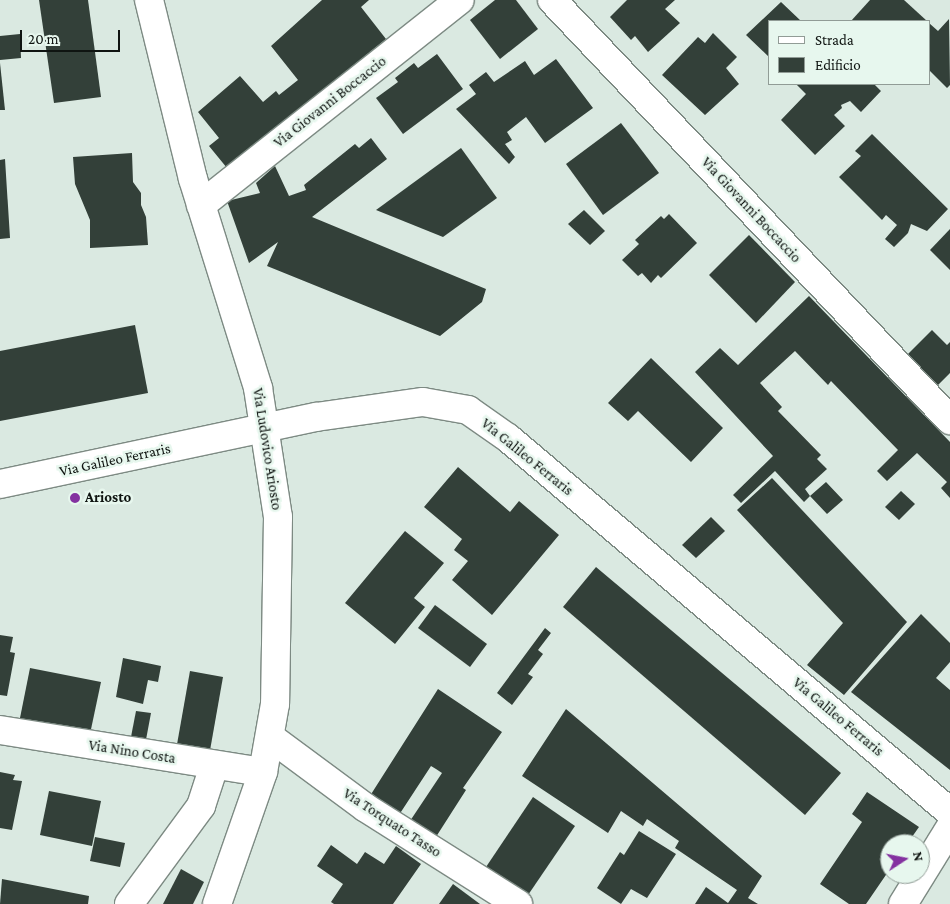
<!DOCTYPE html>
<style>
body{margin:0}
#map{position:relative;width:950px;height:904px;overflow:hidden;background:#dae9e1;font-family:"Crimson Pro",serif}
div>[style]{position:absolute}
.building>*{inset:0;background:#334039}
.roads{filter:drop-shadow(1px 0 #7d8a83) drop-shadow(-1px 0 #7d8a83) drop-shadow(0 1px #7d8a83) drop-shadow(0 -1px #7d8a83)}
.street>*{height:28px;margin:-14px;padding:0 14px;transform-origin:14px;border-radius:14px;background:#fff}
.secondary>*{height:28px;margin:-14px;padding:0 14px;transform-origin:14px;border-radius:14px;background:#fff}
.dots>*{width:14px;height:14px;translate:-50% -50%;box-sizing:border-box;border:2px solid #e7f7ee;border-radius:50%}
span{translate:-50% -50%;white-space:nowrap;text-align:center;line-height:1.15;-webkit-text-stroke:5px #e7f7ee;paint-order:stroke}
.street-label{font-size:15px;color:#0f1411}
.poi-label{font-size:15px;color:#0f1411;font-weight:700}
.left{translate:0 -50%;text-align:left}
.legend{position:absolute;left:768px;top:20px;width:162px;height:65px;box-sizing:border-box;background:#e7f7ee;border:1px solid #919c96;margin:0;padding:6px 9px;list-style:none;font-size:15px;color:#0f1411}
.legend li{display:flex;align-items:center;gap:10px;height:25px}
.legend b{width:25px;border:1px solid #919c96}
.north{position:absolute;left:880px;top:834px;width:50px;height:50px;box-sizing:border-box;background:#e7f7ee;border:1px solid #919c96;border-radius:50%;rotate:79deg;font-size:14px;font-weight:700;line-height:20px;text-align:center;color:#0f1411}
.north::after{content:'';display:block;margin:auto;width:18px;height:22px;background:#8431a0;clip-path:polygon(50% 0,100% 100%,50% 72%,0 100%)}
.scale{position:absolute;left:20px;top:30px;width:100px;height:22px;box-sizing:border-box;border:2px solid #0f1411;border-top:0;padding-left:6px;font-size:15px;line-height:18px;white-space:nowrap;color:#0f1411;-webkit-text-stroke:4px #e7f7ee;paint-order:stroke}
</style>
<div id="map">
<div class="building">
<div style="clip-path:polygon(39px 0,88px 0,101px 97px,54px 103px)"></div>
<div style="clip-path:polygon(322px 0,369px 0,361px 7px,386px 39px,227px 168px,209px 146px,219px 138px,198px 112px,240px 76px,263px 102px,276px 91px,279px 95px,298px 80px,271px 46px)"></div>
<div style="clip-path:polygon(495px 0,516px 0,538px 29px,500px 59px,470px 20px)"></div>
<div style="clip-path:polygon(627px 0,675px 0,665px 9px,680px 23px,648px 52px,635px 36px,631px 40px,610px 17px)"></div>
<div style="clip-path:polygon(870px 0,904px 0,927px 21px,851px 21px)"></div>
<div style="clip-path:polygon(781px 2px,801px 21px,769px 21px,769px 57px,746px 35px)"></div>
<div style="clip-path:polygon(949px 19px,950px 85px,947px 88px,929px 70px,929px 23px,938px 31px)"></div>
<div style="clip-path:polygon(713px 33px,737px 57px,726px 68px,739px 84px,705px 115px,662px 75px,698px 37px,705px 43px)"></div>
<div style="clip-path:polygon(20px 34px,21px 58px,0 60px,0 36px)"></div>
<div style="clip-path:polygon(437px 54px,463px 89px,403px 134px,376px 98px,398px 82px,395px 78px,414px 63px,418px 68px)"></div>
<div style="clip-path:polygon(556px 59px,593px 108px,545px 143px,526px 117px,507px 132px,512px 140px,505px 144px,515px 157px,509px 164px,456px 109px,476px 94px,469px 85px,486px 72px,494px 82px,525px 61px,534px 75px)"></div>
<div style="clip-path:polygon(0 63px,5px 110px,0 110px)"></div>
<div style="clip-path:polygon(796px 84px,874px 84px,881px 91px,861px 112px,850px 101px,841px 105px,842px 108px,834px 115px,845px 126px,815px 155px,781px 120px,806px 94px)"></div>
<div style="clip-path:polygon(621px 123px,659px 173px,603px 215px,566px 164px)"></div>
<div style="clip-path:polygon(872px 134px,948px 209px,927px 231px,911px 224px,908px 233px,894px 247px,885px 239px,897px 225px,886px 215px,882px 220px,839px 177px,861px 156px,855px 151px)"></div>
<div style="clip-path:polygon(371px 138px,387px 159px,312px 217px,486px 289px,482px 302px,440px 336px,267px 266px,278px 242px,249px 263px,227px 201px,260px 193px,256px 183px,275px 166px,289px 196px,306px 190px,304px 185px,355px 144px,359px 148px)"></div>
<div style="clip-path:polygon(461px 148px,497px 198px,443px 237px,376px 210px)"></div>
<div style="clip-path:polygon(132px 153px,133px 182px,141px 193px,141px 205px,146px 217px,148px 245px,90px 248px,90px 220px,75px 184px,73px 157px)"></div>
<div style="clip-path:polygon(5px 159px,10px 238px,0 239px,0 160px)"></div>
<div style="clip-path:polygon(584px 210px,605px 231px,590px 245px,568px 224px)"></div>
<div style="clip-path:polygon(669px 214px,697px 243px,661px 278px,658px 275px,651px 283px,642px 273px,638px 276px,622px 260px,639px 244px,635px 240px,661px 216px,664px 219px)"></div>
<div style="clip-path:polygon(950px 229px,950px 270px,930px 250px)"></div>
<div style="clip-path:polygon(749px 235px,795px 282px,756px 323px,709px 275px)"></div>
<div style="clip-path:polygon(809px 296px,950px 442px,950px 498px,941px 488px,947px 482px,917px 453px,887px 481px,877px 471px,898px 450px,831px 381px,828px 385px,795px 351px,760px 383px,782px 407px,778px 411px,821px 455px,817px 459px,827px 469px,805px 489px,810px 496px,826px 482px,843px 500px,827px 514px,810px 496px,804px 502px,775px 471px,741px 503px,733px 495px,773px 456px,695px 372px,720px 348px,738px 365px)"></div>
<div style="clip-path:polygon(135px 325px,148px 393px,0 421px,0 351px)"></div>
<div style="clip-path:polygon(932px 330px,947px 345px,950px 342px,950px 373px,936px 387px,906px 356px)"></div>
<div style="clip-path:polygon(651px 358px,723px 428px,691px 462px,638px 411px,628px 421px,608px 403px)"></div>
<div style="clip-path:polygon(458px 467px,510px 512px,519px 501px,559px 535px,492px 615px,452px 580px,468px 561px,454px 550px,462px 539px,424px 507px)"></div>
<div style="clip-path:polygon(772px 478px,907px 622px,844px 695px,807px 665px,843px 623px,737px 510px)"></div>
<div style="clip-path:polygon(901px 491px,915px 504px,899px 520px,885px 507px)"></div>
<div style="clip-path:polygon(711px 517px,725px 531px,696px 558px,682px 545px)"></div>
<div style="clip-path:polygon(405px 531px,444px 563px,414px 598px,425px 607px,395px 644px,345px 603px)"></div>
<div style="clip-path:polygon(596px 567px,841px 773px,805px 815px,563px 607px)"></div>
<div style="clip-path:polygon(435px 605px,487px 644px,470px 667px,418px 628px)"></div>
<div style="clip-path:polygon(921px 614px,950px 643px,950px 662px,936px 678px,950px 690px,950px 770px,851px 692px)"></div>
<div style="clip-path:polygon(545px 628px,551px 633px,538px 650px,543px 654px,528px 674px,533px 677px,512px 705px,497px 693px)"></div>
<div style="clip-path:polygon(0 635px,13px 637px,10px 652px,15px 653px,7px 696px,0 695px)"></div>
<div style="clip-path:polygon(123px 658px,161px 666px,158px 682px,148px 680px,143px 704px,116px 697px)"></div>
<div style="clip-path:polygon(30px 668px,101px 682px,90px 734px,19px 723px)"></div>
<div style="clip-path:polygon(190px 671px,223px 677px,209px 756px,176px 750px)"></div>
<div style="clip-path:polygon(438px 689px,502px 732px,463px 788px,466px 790px,434px 840px,408px 824px,442px 773px,436px 769px,431px 766px,397px 818px,368px 799px)"></div>
<div style="clip-path:polygon(566px 709px,762px 876px,748px 898px,758px 904px,695px 904px,706px 887px,728px 903px,737px 890px,675px 848px,679px 841px,647px 819px,643px 826px,621px 811px,608px 833px,522px 776px)"></div>
<div style="clip-path:polygon(136px 711px,151px 713px,145px 745px,130px 742px)"></div>
<div style="clip-path:polygon(0 772px,15px 775px,13px 780px,22px 781px,12px 830px,0 828px)"></div>
<div style="clip-path:polygon(49px 791px,101px 801px,92px 846px,40px 835px)"></div>
<div style="clip-path:polygon(867px 792px,919px 827px,907px 844px,890px 844px,890px 869px,866px 904px,849px 904px,820px 884px,862px 822px,852px 814px)"></div>
<div style="clip-path:polygon(533px 797px,575px 826px,526px 898px,484px 870px)"></div>
<div style="clip-path:polygon(639px 831px,676px 854px,647px 898px,631px 889px,621px 904px,597px 888px,620px 852px,624px 855px)"></div>
<div style="clip-path:polygon(95px 837px,125px 843px,120px 867px,90px 861px)"></div>
<div style="clip-path:polygon(331px 845px,357px 864px,365px 852px,384px 864px,396px 846px,421px 864px,393px 904px,334px 904px,331px 902px,343px 884px,317px 866px)"></div>
<div style="clip-path:polygon(181px 869px,204px 882px,193px 904px,163px 904px)"></div>
<div style="clip-path:polygon(2px 879px,89px 896px,88px 904px,0 904px)"></div>
<div style="clip-path:polygon(453px 884px,480px 904px,439px 904px)"></div>
</div>
<div class="roads">
<div class="street">
<div style="left:149px;top:0;width:184px;rotate:76.2deg"></div>
<div style="left:193px;top:179px;width:219px;rotate:72.7deg"></div>
<div style="left:258px;top:388px;width:131px;rotate:81.2deg"></div>
<div style="left:278px;top:517px;width:187px;rotate:90.9deg"></div>
<div style="left:275px;top:704px;width:69px;rotate:100deg"></div>
<div style="left:263px;top:772px;width:140px;rotate:109.2deg"></div>
<div style="left:552px;top:0;width:579px;rotate:46.54deg"></div>
<div style="left:201px;top:205px;width:330px;rotate:-38.4deg"></div>
<div style="left:0;top:730px;width:266px;rotate:9.1deg"></div>
<div style="left:270px;top:737px;width:119px;rotate:36.5deg"></div>
<div style="left:366px;top:808px;width:180px;rotate:32.3deg"></div>
<div style="left:129px;top:904px;width:122px;rotate:-53.7deg"></div>
<div style="left:201px;top:806px;width:42px;rotate:-72deg"></div>
<div style="left:903px;top:904px;width:89px;rotate:-58.3deg"></div>
</div>
<div class="secondary">
<div style="left:0;top:484px;width:323px;rotate:-12deg"></div>
<div style="left:316px;top:417px;width:108px;rotate:-8deg"></div>
<div style="left:423px;top:402px;width:46px;rotate:10.1deg"></div>
<div style="left:468px;top:410px;width:49px;rotate:35deg"></div>
<div style="left:508px;top:438px;width:579px;rotate:40.24deg"></div>
</div>
</div>
<div class="dots">
<div style="left:75px;top:498px;background:#8431a0"></div>
</div>
<div class="street-label">
<span style="left:330px;top:102px;rotate:-38deg">Via Giovanni Boccaccio</span>
<span style="left:751px;top:210px;rotate:47deg">Via Giovanni Boccaccio</span>
<span style="left:267px;top:449px;rotate:81deg">Via Ludovico Ariosto</span>
<span style="left:527px;top:457px;rotate:39deg">Via Galileo Ferraris</span>
<span style="left:115px;top:460px;rotate:-12deg">Via Galileo Ferraris</span>
<span style="left:838px;top:717px;rotate:40deg">Via Galileo Ferraris</span>
<span style="left:132px;top:752px;rotate:9deg">Via Nino Costa</span>
<span style="left:392px;top:823px;rotate:33deg">Via Torquato Tasso</span>
</div>
<div class="poi-label">
<span class="left" style="left:85px;top:498px">Ariosto</span>
</div>
<ul class="legend">
<li><b style="height:6px;background:#fff"></b>Strada</li>
<li><b style="height:14px;background:#334039"></b>Edificio</li>
</ul>
<div class="north">N</div>
<div class="scale">20 m</div>
</div>
